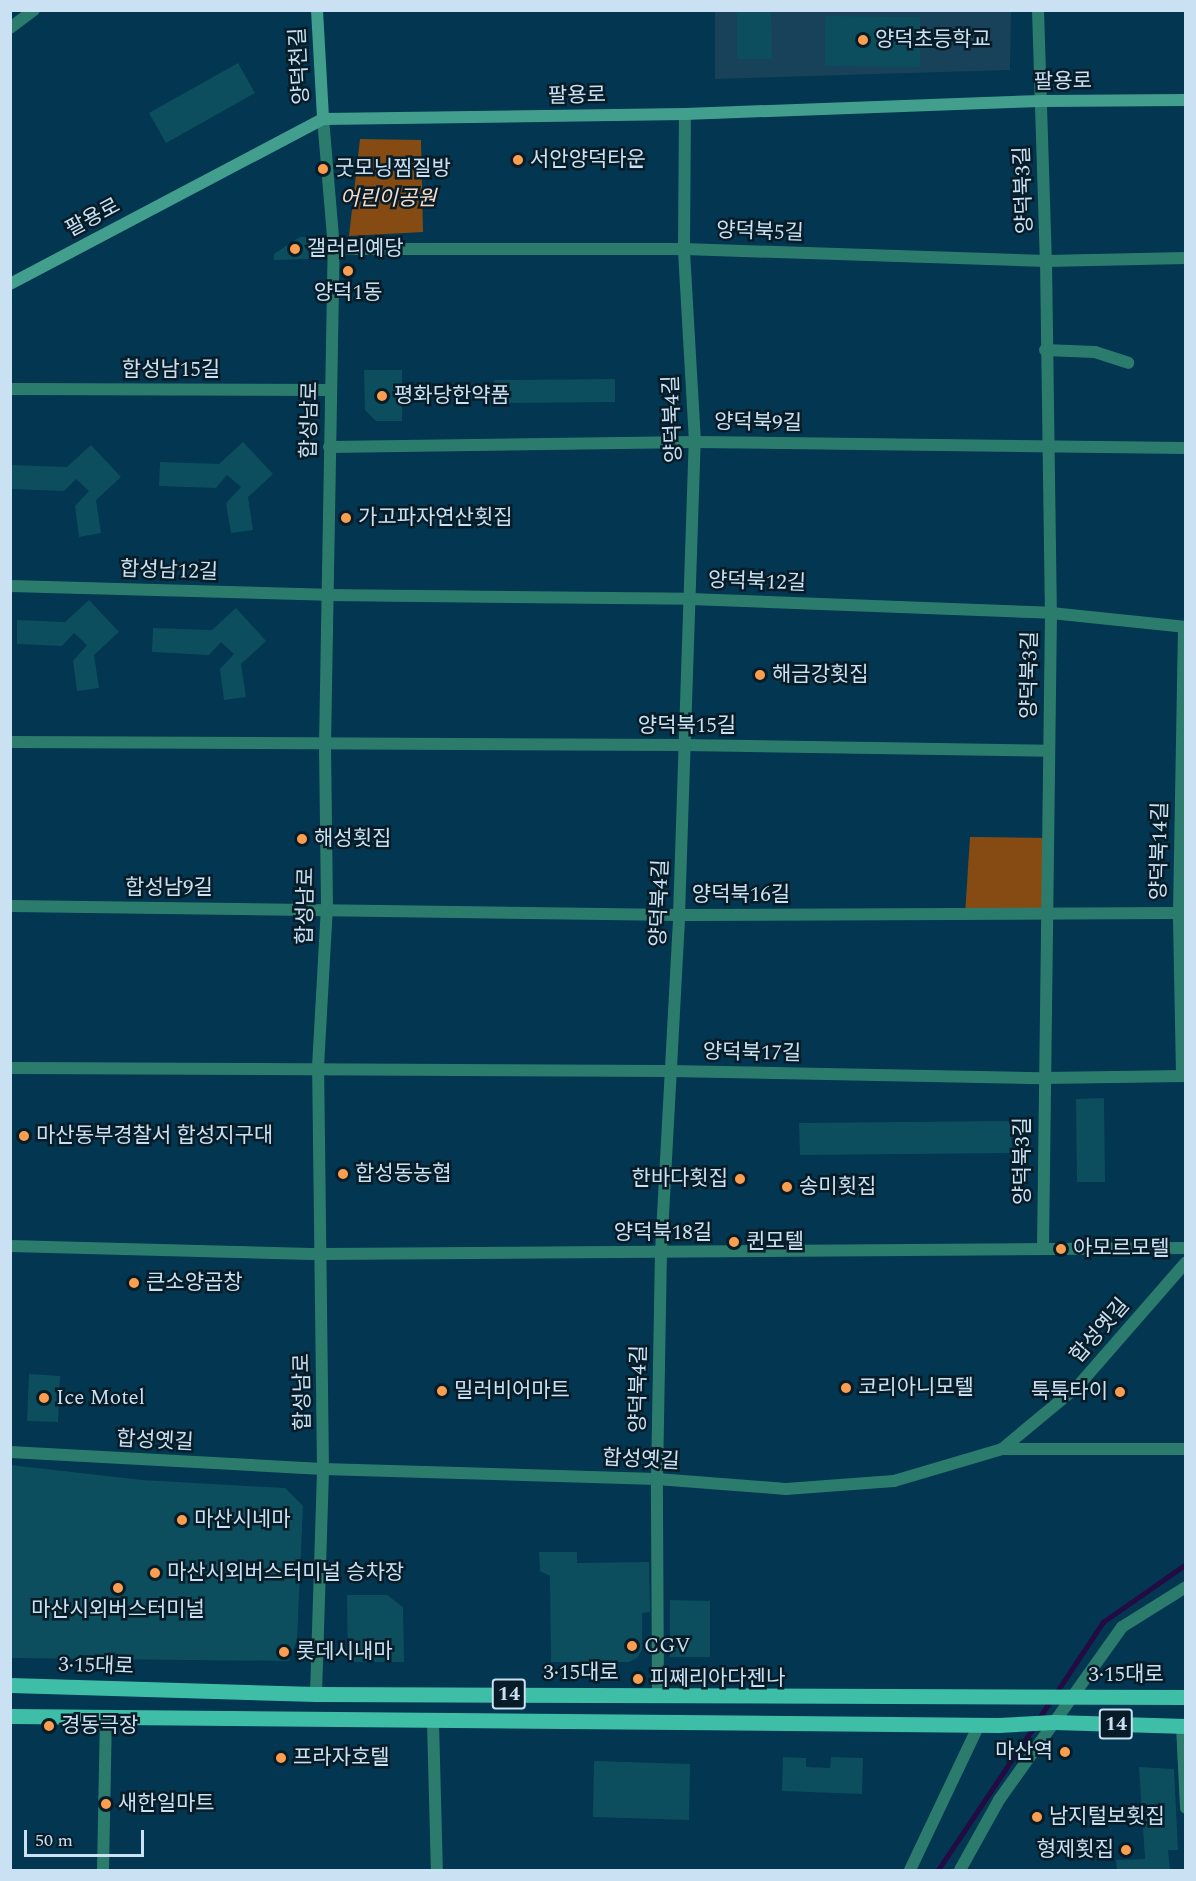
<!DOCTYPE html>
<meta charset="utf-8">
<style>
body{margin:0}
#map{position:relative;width:1196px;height:1881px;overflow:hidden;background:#023651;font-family:Spectral,"Noto Sans KR",serif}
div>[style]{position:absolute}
.built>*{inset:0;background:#17425a}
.green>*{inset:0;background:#864b13}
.stream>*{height:4.5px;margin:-2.25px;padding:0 2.25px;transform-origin:2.25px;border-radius:2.25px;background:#240b44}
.building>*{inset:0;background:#0c4e5e}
.street>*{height:12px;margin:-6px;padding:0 6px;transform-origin:6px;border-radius:6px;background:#2b7c6d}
.secondary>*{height:12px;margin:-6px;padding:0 6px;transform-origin:6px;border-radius:6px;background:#429f8d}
.primary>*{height:15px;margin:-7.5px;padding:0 7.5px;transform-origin:7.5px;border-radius:7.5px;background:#3ebda7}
.dots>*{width:16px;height:16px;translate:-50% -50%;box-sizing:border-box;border:3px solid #081c28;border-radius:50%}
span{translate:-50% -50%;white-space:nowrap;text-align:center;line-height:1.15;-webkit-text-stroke:5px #081c28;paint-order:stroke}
.shield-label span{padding:2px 4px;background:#081c28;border:2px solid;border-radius:4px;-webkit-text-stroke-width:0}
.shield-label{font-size:20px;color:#c9e1f2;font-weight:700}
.poi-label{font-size:21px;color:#c9e1f2}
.left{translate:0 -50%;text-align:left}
.right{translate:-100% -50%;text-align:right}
.street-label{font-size:21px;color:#c9e1f2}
.park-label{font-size:21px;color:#f5dbc8;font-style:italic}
.frame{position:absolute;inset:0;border:12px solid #c9e1f2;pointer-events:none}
.scale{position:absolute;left:24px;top:1830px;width:120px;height:27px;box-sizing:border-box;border:3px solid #c9e1f2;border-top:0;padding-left:8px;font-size:18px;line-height:21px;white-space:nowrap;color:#c9e1f2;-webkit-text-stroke:4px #081c28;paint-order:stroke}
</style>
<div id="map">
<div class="built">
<div style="clip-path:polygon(715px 11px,1011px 11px,1010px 70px,715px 79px)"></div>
</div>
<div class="green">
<div style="clip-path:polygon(360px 139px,421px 140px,423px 232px,349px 236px)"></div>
<div style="clip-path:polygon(970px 837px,1048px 838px,1047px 915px,965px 915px)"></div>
</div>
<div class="stream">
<div style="left:1056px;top:1693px;width:85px;rotate:-56.5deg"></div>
<div style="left:1103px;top:1622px;width:101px;rotate:-34.9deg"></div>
<div style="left:1039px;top:1718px;width:22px;rotate:-56deg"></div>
<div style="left:938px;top:1870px;width:171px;rotate:-56.2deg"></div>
</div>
<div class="building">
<div style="clip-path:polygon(737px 10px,771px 10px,772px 59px,737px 59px)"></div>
<div style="clip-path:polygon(825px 16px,920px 17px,920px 67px,825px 66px)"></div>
<div style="clip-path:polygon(238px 63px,255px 93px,166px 143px,149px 113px)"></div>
<div style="clip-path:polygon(300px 237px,308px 237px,309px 259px,274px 260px,274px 254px)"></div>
<div style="clip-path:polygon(364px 370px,402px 370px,402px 421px,376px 421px,365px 410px)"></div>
<div style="clip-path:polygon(615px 379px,615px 402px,494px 403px,494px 380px)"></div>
<div style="clip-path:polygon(243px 442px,273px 474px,248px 497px,253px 530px,231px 533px,226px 503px,241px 487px,227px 475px,216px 488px,159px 486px,160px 462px,219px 464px)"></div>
<div style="clip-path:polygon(91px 445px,121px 477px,96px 500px,101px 533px,79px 537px,75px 506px,89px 491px,76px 479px,64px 491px,10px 489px,10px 465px,67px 467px)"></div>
<div style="clip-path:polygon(89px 600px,119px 632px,94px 655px,99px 688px,77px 691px,73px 661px,87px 645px,74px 633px,62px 646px,17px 644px,17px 620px,65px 622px)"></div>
<div style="clip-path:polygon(236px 608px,266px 641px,241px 664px,246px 697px,224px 700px,220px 669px,234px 654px,221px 642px,209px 655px,152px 652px,153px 628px,212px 630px)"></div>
<div style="clip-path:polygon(1104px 1098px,1105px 1182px,1077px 1182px,1076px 1099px)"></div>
<div style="clip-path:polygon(1011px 1121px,1012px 1153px,800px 1155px,799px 1123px)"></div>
<div style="clip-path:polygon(29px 1374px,60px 1376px,58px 1422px,27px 1421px)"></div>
<div style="clip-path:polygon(10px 1465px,142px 1480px,285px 1488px,303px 1506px,297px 1640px,289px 1661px,10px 1658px)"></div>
<div style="clip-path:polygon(539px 1552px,577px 1552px,577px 1563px,649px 1562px,650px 1612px,642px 1613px,642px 1650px,637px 1658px,629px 1662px,551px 1662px,550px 1576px,540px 1571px)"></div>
<div style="clip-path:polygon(347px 1595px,387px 1595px,403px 1607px,404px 1662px,348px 1662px)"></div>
<div style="clip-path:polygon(670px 1600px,710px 1601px,710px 1657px,670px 1657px)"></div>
<div style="clip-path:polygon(783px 1757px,806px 1758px,806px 1767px,830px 1768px,831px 1757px,863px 1758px,862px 1794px,782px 1791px)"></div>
<div style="clip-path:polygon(594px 1761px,690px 1764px,689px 1820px,593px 1817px)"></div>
<div style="clip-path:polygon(1139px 1767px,1174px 1769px,1178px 1850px,1168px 1850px,1170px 1870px,1117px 1870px,1116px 1860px,1145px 1859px)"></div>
</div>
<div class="street">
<div style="left:1038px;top:10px;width:251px;rotate:88.2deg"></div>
<div style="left:1046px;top:261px;width:352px;rotate:89.2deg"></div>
<div style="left:1051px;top:613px;width:636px;rotate:90.72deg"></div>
<div style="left:10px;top:28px;width:30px;rotate:-37deg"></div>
<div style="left:334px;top:249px;width:350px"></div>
<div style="left:684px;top:249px;width:362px;rotate:1.9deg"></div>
<div style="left:1046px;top:261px;width:140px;rotate:-1.2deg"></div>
<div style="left:1045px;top:350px;width:50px;rotate:2.3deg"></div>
<div style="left:1095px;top:352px;width:35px;rotate:18deg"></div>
<div style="left:10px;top:389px;width:321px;rotate:0.2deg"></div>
<div style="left:329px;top:447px;width:366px;rotate:-0.8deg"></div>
<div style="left:695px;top:442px;width:491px;rotate:0.7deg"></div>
<div style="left:10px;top:586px;width:317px;rotate:1.6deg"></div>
<div style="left:327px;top:595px;width:363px;rotate:0.6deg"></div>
<div style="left:690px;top:599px;width:361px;rotate:2.2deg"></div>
<div style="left:1051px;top:613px;width:136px;rotate:5.9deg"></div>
<div style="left:10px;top:742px;width:675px;rotate:0.25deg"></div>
<div style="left:685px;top:745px;width:364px;rotate:0.9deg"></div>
<div style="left:10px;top:906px;width:669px;rotate:0.77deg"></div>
<div style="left:679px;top:915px;width:500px;rotate:-0.23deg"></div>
<div style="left:10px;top:1068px;width:660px;rotate:0.26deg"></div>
<div style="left:670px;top:1071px;width:373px;rotate:1.1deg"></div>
<div style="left:1043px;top:1078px;width:143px;rotate:-0.8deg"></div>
<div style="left:1182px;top:1075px;width:162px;rotate:-91.1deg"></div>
<div style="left:1179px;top:913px;width:286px;rotate:-89deg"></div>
<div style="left:10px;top:1246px;width:311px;rotate:1.5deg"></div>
<div style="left:321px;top:1254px;width:865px;rotate:-0.4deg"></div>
<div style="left:1002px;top:1449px;width:184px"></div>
<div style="left:10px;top:1452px;width:313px;rotate:3.1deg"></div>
<div style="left:323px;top:1469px;width:334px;rotate:1.7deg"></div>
<div style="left:657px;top:1479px;width:129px;rotate:4.4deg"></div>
<div style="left:786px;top:1489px;width:108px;rotate:-4.2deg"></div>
<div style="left:894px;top:1481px;width:113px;rotate:-16.5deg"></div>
<div style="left:1002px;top:1449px;width:99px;rotate:-39.7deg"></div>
<div style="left:1078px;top:1386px;width:164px;rotate:-48.9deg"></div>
<div style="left:316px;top:1694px;width:225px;rotate:-88.2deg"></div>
<div style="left:323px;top:1469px;width:402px;rotate:-90.7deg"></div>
<div style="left:318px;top:1067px;width:159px;rotate:-86.8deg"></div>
<div style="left:327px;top:908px;width:163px;rotate:-90.7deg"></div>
<div style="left:325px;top:745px;width:496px;rotate:-89deg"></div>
<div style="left:334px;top:249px;width:130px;rotate:-94.8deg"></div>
<div style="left:658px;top:1695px;width:216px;rotate:-90.3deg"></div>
<div style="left:657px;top:1479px;width:227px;rotate:-89deg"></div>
<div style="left:661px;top:1252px;width:337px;rotate:-86.9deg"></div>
<div style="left:679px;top:915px;width:473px;rotate:-88.1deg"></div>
<div style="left:695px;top:442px;width:193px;rotate:-93.3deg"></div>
<div style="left:684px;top:249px;width:135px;rotate:-89.6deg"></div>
<div style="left:433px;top:1722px;width:148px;rotate:88.5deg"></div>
<div style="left:1182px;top:1726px;width:82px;rotate:87.2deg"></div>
<div style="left:103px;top:1870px;width:152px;rotate:-88.9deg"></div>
<div style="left:910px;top:1870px;width:161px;rotate:-64.6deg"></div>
<div style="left:960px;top:1870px;width:80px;rotate:-60.9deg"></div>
<div style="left:999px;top:1800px;width:212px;rotate:-54.6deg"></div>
<div style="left:1122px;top:1627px;width:75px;rotate:-32deg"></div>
</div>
<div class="secondary">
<div style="left:317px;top:10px;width:109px;rotate:86.8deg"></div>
<div style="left:10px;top:284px;width:354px;rotate:-27.8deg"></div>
<div style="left:323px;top:119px;width:362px;rotate:-0.8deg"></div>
<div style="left:685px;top:114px;width:357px;rotate:-2.1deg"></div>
<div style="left:1042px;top:101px;width:144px;rotate:-0.4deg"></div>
</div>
<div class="primary">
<div style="left:10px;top:1685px;width:306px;rotate:1.7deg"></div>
<div style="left:316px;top:1694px;width:870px;rotate:0.2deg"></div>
<div style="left:10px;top:1716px;width:988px;rotate:0.52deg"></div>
<div style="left:998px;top:1725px;width:56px;rotate:-3.1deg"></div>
<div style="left:1054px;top:1722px;width:132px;rotate:1.7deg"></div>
</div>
<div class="dots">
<div style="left:863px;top:40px;background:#fb9e50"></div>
<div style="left:518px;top:160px;background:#fb9e50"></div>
<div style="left:323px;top:169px;background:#fb9e50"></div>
<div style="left:295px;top:249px;background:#fb9e50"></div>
<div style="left:348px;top:271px;background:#fb9e50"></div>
<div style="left:382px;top:396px;background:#fb9e50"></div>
<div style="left:346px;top:518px;background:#fb9e50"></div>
<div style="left:760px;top:675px;background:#fb9e50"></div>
<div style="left:302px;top:839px;background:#fb9e50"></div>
<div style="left:24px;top:1136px;background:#fb9e50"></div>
<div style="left:343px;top:1174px;background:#fb9e50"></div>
<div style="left:740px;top:1179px;background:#fb9e50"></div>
<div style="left:787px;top:1187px;background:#fb9e50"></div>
<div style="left:734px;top:1242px;background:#fb9e50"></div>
<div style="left:1061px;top:1249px;background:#fb9e50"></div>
<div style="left:134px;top:1283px;background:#fb9e50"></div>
<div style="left:846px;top:1388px;background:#fb9e50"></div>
<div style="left:442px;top:1391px;background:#fb9e50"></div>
<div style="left:1120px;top:1392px;background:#fb9e50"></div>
<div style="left:44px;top:1398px;background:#fb9e50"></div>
<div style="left:182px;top:1520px;background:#fb9e50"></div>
<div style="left:155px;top:1573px;background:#fb9e50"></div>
<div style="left:118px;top:1588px;background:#fb9e50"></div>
<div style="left:632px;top:1646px;background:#fb9e50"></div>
<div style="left:284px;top:1652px;background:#fb9e50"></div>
<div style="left:638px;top:1679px;background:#fb9e50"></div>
<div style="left:49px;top:1726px;background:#fb9e50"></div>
<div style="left:1065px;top:1752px;background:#fb9e50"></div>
<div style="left:281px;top:1758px;background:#fb9e50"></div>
<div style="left:106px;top:1804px;background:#fb9e50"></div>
<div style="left:1037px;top:1817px;background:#fb9e50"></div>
<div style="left:1126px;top:1850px;background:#fb9e50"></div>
</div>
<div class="shield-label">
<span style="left:509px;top:1694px">14</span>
<span style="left:1116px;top:1724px">14</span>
</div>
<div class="poi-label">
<span class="left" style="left:875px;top:40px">양덕초등학교</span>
<span class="left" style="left:530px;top:160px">서안양덕타운</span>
<span class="left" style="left:335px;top:169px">굿모닝찜질방</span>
<span class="left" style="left:307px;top:249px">갤러리예당</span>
<span style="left:348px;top:293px">양덕1동</span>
<span class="left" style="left:394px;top:396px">평화당한약품</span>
<span class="left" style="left:358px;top:518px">가고파자연산횟집</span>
<span class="left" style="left:772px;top:675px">해금강횟집</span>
<span class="left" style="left:314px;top:839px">해성횟집</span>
<span class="left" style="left:36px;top:1136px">마산동부경찰서 합성지구대</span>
<span class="left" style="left:355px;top:1174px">합성동농협</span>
<span class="right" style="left:728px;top:1179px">한바다횟집</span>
<span class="left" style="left:799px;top:1187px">송미횟집</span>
<span class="left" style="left:746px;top:1242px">퀸모텔</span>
<span class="left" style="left:1073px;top:1249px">아모르모텔</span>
<span class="left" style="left:146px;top:1283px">큰소양곱창</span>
<span class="left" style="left:858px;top:1388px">코리아니모텔</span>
<span class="left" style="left:454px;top:1391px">밀러비어마트</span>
<span class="right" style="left:1108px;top:1392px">툭툭타이</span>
<span class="left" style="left:56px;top:1398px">Ice Motel</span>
<span class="left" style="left:194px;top:1520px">마산시네마</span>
<span class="left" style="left:167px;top:1573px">마산시외버스터미널 승차장</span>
<span style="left:118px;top:1610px">마산시외버스터미널</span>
<span class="left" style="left:644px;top:1646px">CGV</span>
<span class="left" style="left:296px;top:1652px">롯데시내마</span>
<span class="left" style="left:650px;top:1679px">피쩨리아다젠나</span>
<span class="left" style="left:61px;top:1726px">경동극장</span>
<span class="right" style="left:1053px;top:1752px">마산역</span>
<span class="left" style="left:293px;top:1758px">프라자호텔</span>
<span class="left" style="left:118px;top:1804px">새한일마트</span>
<span class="left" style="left:1049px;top:1817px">남지털보횟집</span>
<span class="right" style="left:1114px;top:1850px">형제횟집</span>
</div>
<div class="street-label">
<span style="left:300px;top:66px;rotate:-93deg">양덕천길</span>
<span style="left:1063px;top:82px;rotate:-1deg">팔용로</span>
<span style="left:577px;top:96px;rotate:-1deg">팔용로</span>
<span style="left:1024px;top:190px;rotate:-92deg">양덕북3길</span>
<span style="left:93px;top:218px;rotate:-28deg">팔용로</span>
<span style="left:760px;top:232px;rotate:2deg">양덕북5길</span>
<span style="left:171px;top:370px">합성남15길</span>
<span style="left:673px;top:419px;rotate:-92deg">양덕북4길</span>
<span style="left:310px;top:420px;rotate:-89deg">합성남로</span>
<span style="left:758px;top:423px;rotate:1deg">양덕북9길</span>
<span style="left:169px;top:571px;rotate:2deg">합성남12길</span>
<span style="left:757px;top:582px;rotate:2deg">양덕북12길</span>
<span style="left:1030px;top:675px;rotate:-89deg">양덕북3길</span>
<span style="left:687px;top:726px">양덕북15길</span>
<span style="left:1160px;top:851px;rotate:-89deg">양덕북14길</span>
<span style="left:169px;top:888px">합성남9길</span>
<span style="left:741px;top:895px">양덕북16길</span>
<span style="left:660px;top:903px;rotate:-88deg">양덕북4길</span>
<span style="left:306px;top:906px;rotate:-89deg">합성남로</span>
<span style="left:752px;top:1053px;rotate:1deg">양덕북17길</span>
<span style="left:1023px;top:1161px;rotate:-90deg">양덕북3길</span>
<span style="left:663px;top:1233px">양덕북18길</span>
<span style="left:1100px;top:1331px;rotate:-49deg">합성옛길</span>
<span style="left:639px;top:1389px;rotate:-89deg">양덕북4길</span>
<span style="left:303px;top:1392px;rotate:-91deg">합성남로</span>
<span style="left:155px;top:1441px;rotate:3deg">합성옛길</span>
<span style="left:641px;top:1460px;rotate:3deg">합성옛길</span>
<span style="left:96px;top:1666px;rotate:2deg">3·15대로</span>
<span style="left:581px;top:1673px">3·15대로</span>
<span style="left:1126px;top:1675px">3·15대로</span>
</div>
<div class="park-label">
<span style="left:388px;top:199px">어린이공원</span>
</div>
<div class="frame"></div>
<div class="scale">50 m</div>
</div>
